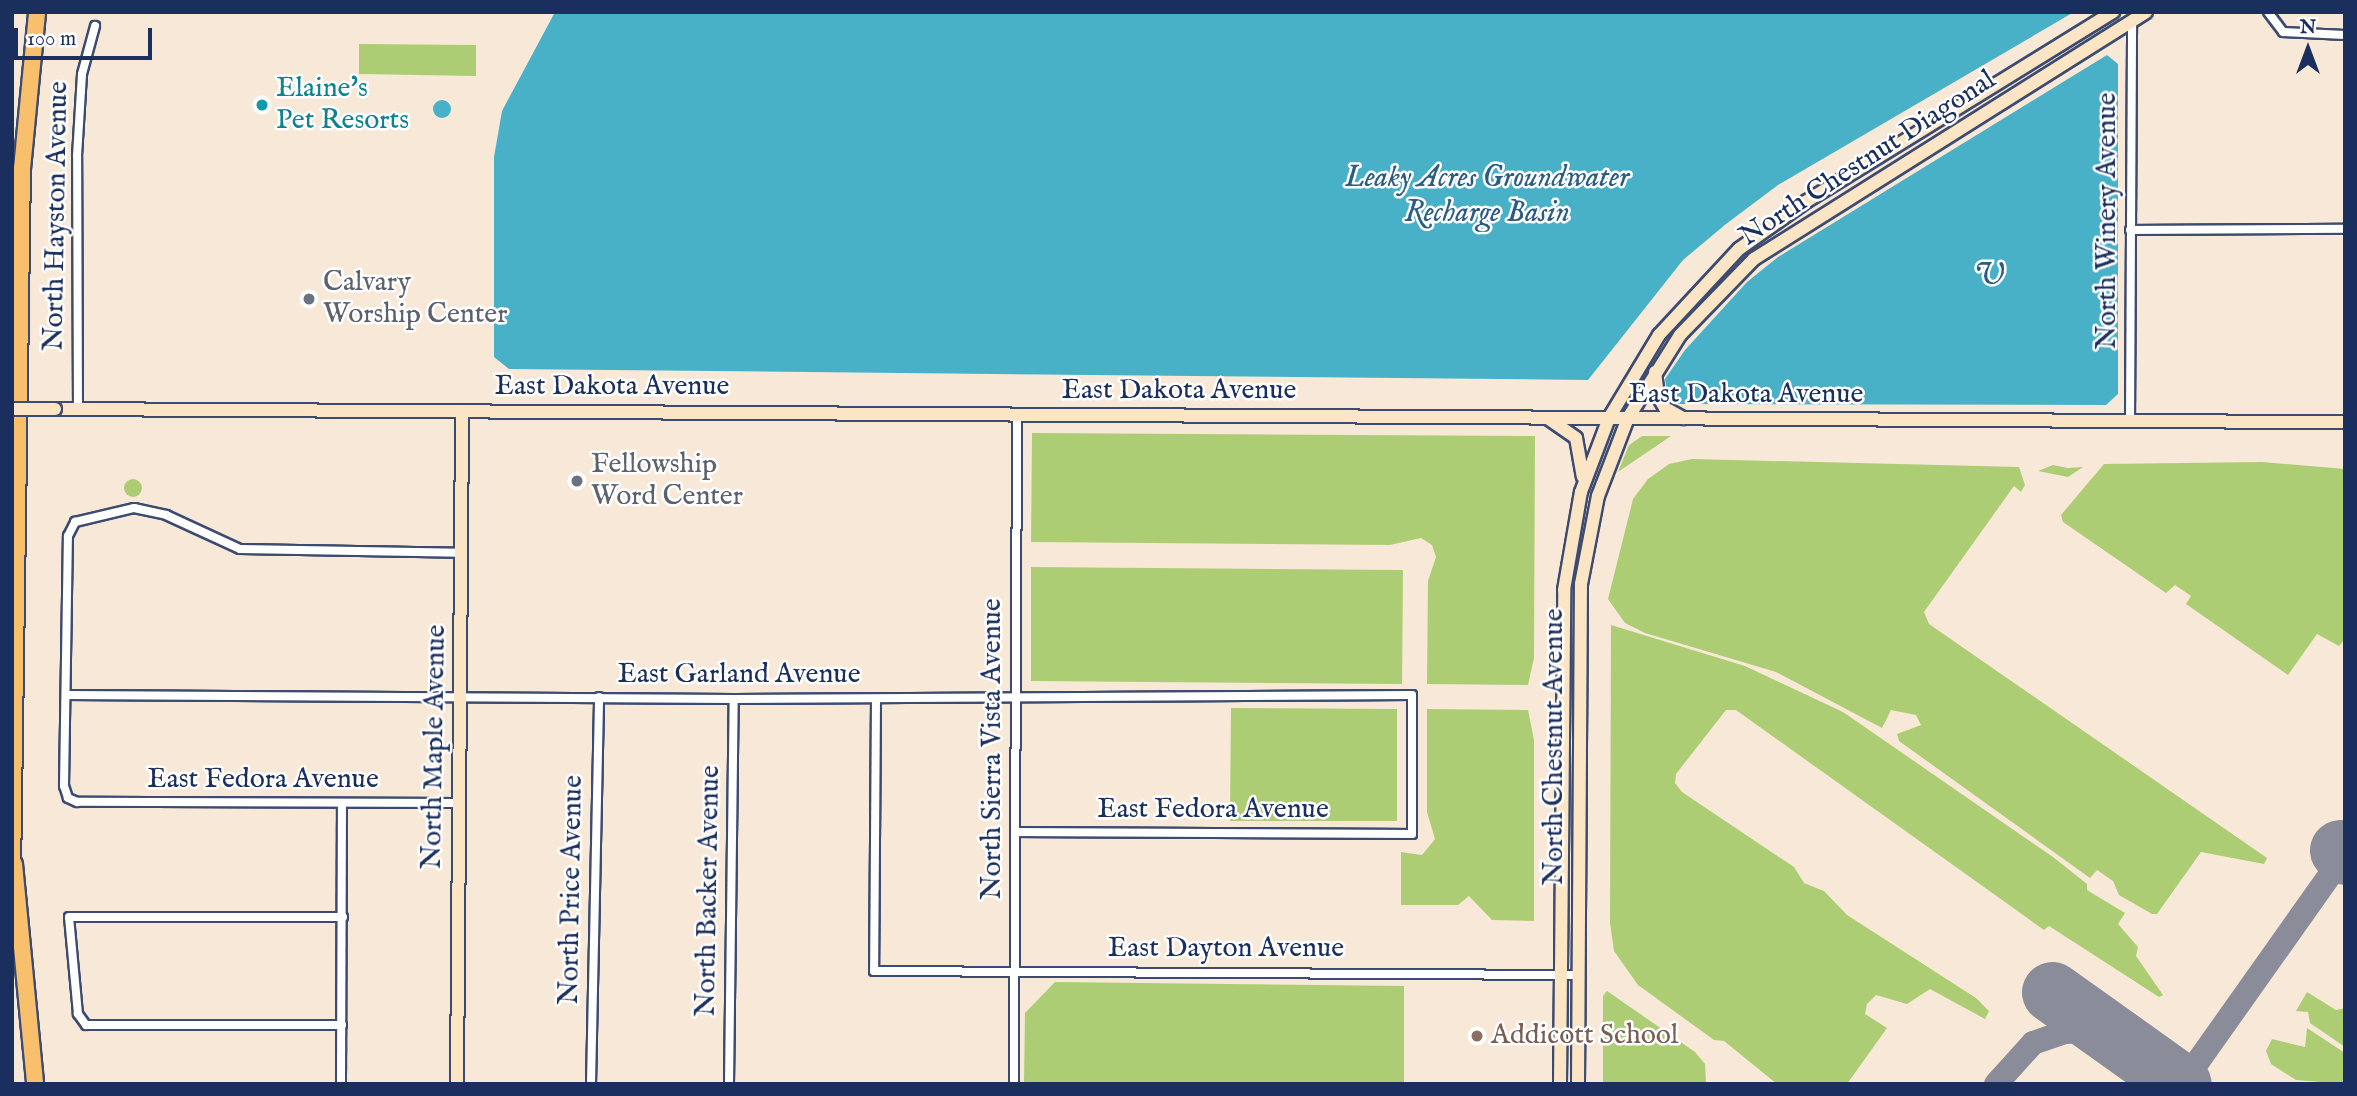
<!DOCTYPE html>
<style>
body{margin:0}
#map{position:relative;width:2357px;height:1096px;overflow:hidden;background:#f8e8d7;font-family:"IM FELL English",serif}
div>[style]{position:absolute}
.green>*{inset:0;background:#adcd74}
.round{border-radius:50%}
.water>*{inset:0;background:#48b0c7}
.taxiway>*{height:24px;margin:-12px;padding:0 12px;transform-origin:12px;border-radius:12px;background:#8a8c9a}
.runway>*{height:61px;margin:-30.5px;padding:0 30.5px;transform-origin:30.5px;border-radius:30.5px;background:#8a8c9a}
.roads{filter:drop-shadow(2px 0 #3c4b70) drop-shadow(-2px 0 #3c4b70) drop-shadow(0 2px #3c4b70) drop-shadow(0 -2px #3c4b70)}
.street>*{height:8px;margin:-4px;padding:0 4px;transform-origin:4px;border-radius:4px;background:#fff}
.secondary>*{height:12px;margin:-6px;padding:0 6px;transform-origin:6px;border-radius:6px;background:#fce5c4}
.highway>*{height:16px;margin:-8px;padding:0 8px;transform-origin:8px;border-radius:8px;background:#f8bf6c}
.bridges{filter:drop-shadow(2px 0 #3c4b70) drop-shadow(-2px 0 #3c4b70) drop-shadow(0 2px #3c4b70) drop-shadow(0 -2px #3c4b70)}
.secondary-bridge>*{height:12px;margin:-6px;padding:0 6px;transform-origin:6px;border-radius:6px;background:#fce5c4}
.dots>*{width:19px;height:19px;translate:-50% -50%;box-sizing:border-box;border:4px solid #fff;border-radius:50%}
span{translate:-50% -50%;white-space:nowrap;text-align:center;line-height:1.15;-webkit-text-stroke:5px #fff;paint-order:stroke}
.culture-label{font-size:28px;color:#0d838f}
.left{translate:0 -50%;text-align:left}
.street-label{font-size:28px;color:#1b2f5e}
.worship-label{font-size:28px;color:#5b616d}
.education-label{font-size:28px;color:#785e54}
.water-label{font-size:30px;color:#2b5c83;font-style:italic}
.frame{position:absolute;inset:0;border:14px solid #1b2f5e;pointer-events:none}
.north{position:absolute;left:2273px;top:14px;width:70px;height:70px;-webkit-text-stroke:5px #fff;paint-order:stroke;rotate:0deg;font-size:19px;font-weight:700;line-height:28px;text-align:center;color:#1b2f5e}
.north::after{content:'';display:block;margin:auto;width:24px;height:32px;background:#1b2f5e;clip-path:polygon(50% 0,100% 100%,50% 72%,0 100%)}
.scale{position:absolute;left:14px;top:28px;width:138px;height:32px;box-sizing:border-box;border:4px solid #1b2f5e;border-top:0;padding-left:9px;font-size:21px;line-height:24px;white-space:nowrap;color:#1b2f5e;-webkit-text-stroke:5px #fff;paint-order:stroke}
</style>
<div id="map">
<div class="green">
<div style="clip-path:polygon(359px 44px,476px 45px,476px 76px,359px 74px)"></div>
<div style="clip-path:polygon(1032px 433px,1535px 436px,1534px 658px,1528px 685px,1427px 684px,1428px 581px,1436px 557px,1432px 545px,1421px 538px,1390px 545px,1031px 542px)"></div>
<div style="clip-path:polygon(1642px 436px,1671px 436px,1618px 472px,1629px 445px)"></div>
<div style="clip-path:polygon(1692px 459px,2019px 467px,2025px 485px,2021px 492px,2014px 486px,1924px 612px,1929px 624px,2267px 858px,2264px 864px,2201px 852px,2157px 914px,2152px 914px,2119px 895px,2113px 881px,2097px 870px,2090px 878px,1899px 741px,1897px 734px,1921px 725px,1916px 715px,1891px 710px,1882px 728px,1776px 672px,1645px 633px,1625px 623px,1608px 599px,1633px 499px,1648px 479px,1669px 464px)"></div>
<div style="clip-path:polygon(2262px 462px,2345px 469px,2345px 639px,2339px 646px,2317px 634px,2288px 675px,2186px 604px,2191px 596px,2175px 585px,2166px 593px,2063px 522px,2061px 515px,2104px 464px)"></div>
<div style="clip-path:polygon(2053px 465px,2068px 468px,2083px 467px,2068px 477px,2038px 471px)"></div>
<div class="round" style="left:124px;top:479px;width:18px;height:18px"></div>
<div style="clip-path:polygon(1031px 567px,1403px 570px,1402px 684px,1031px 681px)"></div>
<div style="clip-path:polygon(1611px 625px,1745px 666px,1843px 712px,2053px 857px,2087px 884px,2087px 890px,2125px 913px,2118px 924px,2138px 947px,2136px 956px,2163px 995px,2159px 997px,2049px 926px,2044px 930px,1736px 710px,1726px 710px,1676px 774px,1675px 783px,1682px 792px,1794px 867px,1804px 883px,1824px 891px,1847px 915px,1976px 998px,1989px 1011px,1985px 1019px,1930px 989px,1907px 1004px,1876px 995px,1867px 1004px,1865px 1014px,1887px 1028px,1847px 1084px,1777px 1084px,1724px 1041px,1714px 1040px,1638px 985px,1614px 951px,1610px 923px)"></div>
<div style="clip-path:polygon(1231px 708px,1397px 709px,1397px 821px,1230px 821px)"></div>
<div style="clip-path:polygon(1427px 709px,1528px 710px,1534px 740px,1534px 921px,1492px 920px,1469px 896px,1458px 905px,1401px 905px,1401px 852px,1422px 855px,1435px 839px,1427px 812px)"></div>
<div style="clip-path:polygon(1055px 982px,1404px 986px,1404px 1084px,1024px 1084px,1025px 1013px)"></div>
<div style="clip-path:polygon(1607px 991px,1695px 1052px,1705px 1064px,1706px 1084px,1603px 1084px,1603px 996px)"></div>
<div style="clip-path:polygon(2307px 992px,2336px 1010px,2345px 1008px,2345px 1047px,2310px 1023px,2308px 1012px,2296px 1011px)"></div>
<div style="clip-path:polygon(2307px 1028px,2345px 1053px,2345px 1084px,2296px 1080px,2271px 1064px,2266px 1051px,2272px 1039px,2305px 1047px)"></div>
</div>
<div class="water">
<div style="clip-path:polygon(555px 12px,2074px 12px,1778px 185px,1726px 224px,1683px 260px,1588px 380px,509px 369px,494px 357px,494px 157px,502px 111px)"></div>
<div style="clip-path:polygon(2107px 55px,2118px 64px,2118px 394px,2106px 405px,1678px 404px,1668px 399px,1665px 379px,1685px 350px,1747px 282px,1778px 257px)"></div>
<div class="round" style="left:433px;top:100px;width:18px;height:18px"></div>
</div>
<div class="taxiway">
<div style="left:1996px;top:1084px;width:55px;rotate:-47.9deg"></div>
<div style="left:2033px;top:1043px;width:34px;rotate:-19deg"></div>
<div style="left:2065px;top:1032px;width:41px;rotate:-2.8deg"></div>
<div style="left:2182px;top:1084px;width:282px;rotate:-54.7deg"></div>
</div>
<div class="runway">
<div style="left:2340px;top:850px;width:6px;rotate:39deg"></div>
<div style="left:2052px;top:992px;width:158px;rotate:35.5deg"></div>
</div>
<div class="roads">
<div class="street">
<div style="left:2268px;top:12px;width:25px;rotate:53deg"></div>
<div style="left:2283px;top:32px;width:62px;rotate:2.8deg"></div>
<div style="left:2130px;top:230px;width:215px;rotate:-0.3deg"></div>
<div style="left:78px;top:409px;width:253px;rotate:-90.2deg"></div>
<div style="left:77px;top:156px;width:82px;rotate:-86.5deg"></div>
<div style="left:82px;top:74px;width:50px;rotate:-74.8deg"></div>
<div style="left:2130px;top:421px;width:400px;rotate:-89.7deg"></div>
<div style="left:66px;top:695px;width:668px;rotate:0.34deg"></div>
<div style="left:734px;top:699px;width:678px;rotate:-0.34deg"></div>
<div style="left:1412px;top:695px;width:139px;rotate:90deg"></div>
<div style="left:1412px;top:834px;width:397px;rotate:-179.7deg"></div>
<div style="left:876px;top:699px;width:272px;rotate:90.4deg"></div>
<div style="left:874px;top:971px;width:704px;rotate:0.33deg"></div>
<div style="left:458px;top:803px;width:381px;rotate:-179.8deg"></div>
<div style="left:77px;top:802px;width:10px;rotate:-156deg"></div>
<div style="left:68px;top:798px;width:13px;rotate:-108deg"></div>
<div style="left:64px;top:786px;width:250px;rotate:-89.1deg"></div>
<div style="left:68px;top:536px;width:16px;rotate:-63deg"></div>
<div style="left:75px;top:522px;width:61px;rotate:-13.3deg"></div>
<div style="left:134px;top:508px;width:33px;rotate:12deg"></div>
<div style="left:166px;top:515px;width:81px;rotate:24.7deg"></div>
<div style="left:240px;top:549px;width:220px;rotate:1deg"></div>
<div style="left:342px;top:1025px;width:256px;rotate:180deg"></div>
<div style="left:86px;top:1025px;width:14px;rotate:-126deg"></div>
<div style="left:78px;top:1014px;width:97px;rotate:-95.3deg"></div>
<div style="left:69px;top:917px;width:274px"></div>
<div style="left:341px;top:1084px;width:280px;rotate:-89.8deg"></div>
<div style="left:591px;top:1084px;width:387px;rotate:-88.8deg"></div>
<div style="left:729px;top:1084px;width:385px;rotate:-89.3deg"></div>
<div style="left:1014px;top:1084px;width:670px;rotate:-89.74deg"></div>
</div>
<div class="secondary">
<div style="left:1655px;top:372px;width:24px;rotate:83deg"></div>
<div style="left:1658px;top:396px;width:14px;rotate:60deg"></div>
<div style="left:1665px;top:408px;width:21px;rotate:29deg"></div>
<div style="left:55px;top:409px;width:2290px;rotate:0.33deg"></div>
<div style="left:1549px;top:419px;width:33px;rotate:35deg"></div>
<div style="left:1576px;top:438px;width:39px;rotate:80deg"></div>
<div style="left:457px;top:1084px;width:673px;rotate:-89.57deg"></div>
<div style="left:1560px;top:1084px;width:494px;rotate:-89.5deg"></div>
<div style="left:1564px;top:590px;width:99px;rotate:-80.2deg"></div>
<div style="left:1581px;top:492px;width:79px;rotate:-69.3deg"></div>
<div style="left:1609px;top:418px;width:97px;rotate:-58.9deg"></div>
<div style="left:1659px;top:335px;width:117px;rotate:-47.1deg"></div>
<div style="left:1739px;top:249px;width:83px;rotate:-35.2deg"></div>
<div style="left:1807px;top:201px;width:360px;rotate:-31.7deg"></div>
<div style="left:1578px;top:1084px;width:500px;rotate:-89.66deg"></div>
<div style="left:1581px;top:584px;width:90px;rotate:-79.1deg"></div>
<div style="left:1598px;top:496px;width:84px;rotate:-69deg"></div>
<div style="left:1628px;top:418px;width:98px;rotate:-57.9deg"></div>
<div style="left:1680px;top:335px;width:106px;rotate:-45.8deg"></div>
<div style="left:1754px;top:259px;width:463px;rotate:-32.2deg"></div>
</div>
<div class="highway">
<div style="left:14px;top:864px;width:221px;rotate:84.5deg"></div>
<div style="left:12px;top:874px;width:705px;rotate:-89.19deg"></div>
<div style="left:22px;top:169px;width:158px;rotate:-84.5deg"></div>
</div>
</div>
<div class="bridges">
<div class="secondary-bridge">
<div style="left:12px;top:409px;width:43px"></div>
</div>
</div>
<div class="dots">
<div style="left:262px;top:105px;background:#0f9aa8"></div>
<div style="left:309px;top:299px;background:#6b7280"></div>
<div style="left:577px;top:481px;background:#6b7280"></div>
<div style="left:1477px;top:1036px;background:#8d6e63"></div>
</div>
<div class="culture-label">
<span class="left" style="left:276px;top:105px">Elaine's<br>Pet Resorts</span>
</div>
<div class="street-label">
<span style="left:1868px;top:159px;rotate:-33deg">North Chestnut Diagonal</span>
<span style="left:57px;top:216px;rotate:-89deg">North Hayston Avenue</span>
<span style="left:2108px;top:221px;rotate:-90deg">North Winery Avenue</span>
<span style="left:612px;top:387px">East Dakota Avenue</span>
<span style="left:1179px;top:391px">East Dakota Avenue</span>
<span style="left:1746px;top:395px">East Dakota Avenue</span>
<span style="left:739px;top:675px">East Garland Avenue</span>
<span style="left:435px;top:747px;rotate:-89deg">North Maple Avenue</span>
<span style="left:1555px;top:747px;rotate:-90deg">North Chestnut Avenue</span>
<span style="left:993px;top:749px;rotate:-90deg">North Sierra Vista Avenue</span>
<span style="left:263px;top:780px">East Fedora Avenue</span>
<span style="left:1213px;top:810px">East Fedora Avenue</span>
<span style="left:572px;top:890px;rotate:-89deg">North Price Avenue</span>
<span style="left:709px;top:891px;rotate:-89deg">North Backer Avenue</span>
<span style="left:1226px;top:949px">East Dayton Avenue</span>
</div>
<div class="worship-label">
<span class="left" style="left:323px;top:299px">Calvary<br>Worship Center</span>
<span class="left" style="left:591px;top:481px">Fellowship<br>Word Center</span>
</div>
<div class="education-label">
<span class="left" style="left:1491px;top:1036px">Addicott School</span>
</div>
<div class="water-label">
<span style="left:1487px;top:195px">Leaky Acres Groundwater<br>Recharge Basin</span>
<span style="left:1989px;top:276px">U</span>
</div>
<div class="frame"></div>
<div class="north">N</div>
<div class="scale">100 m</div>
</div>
